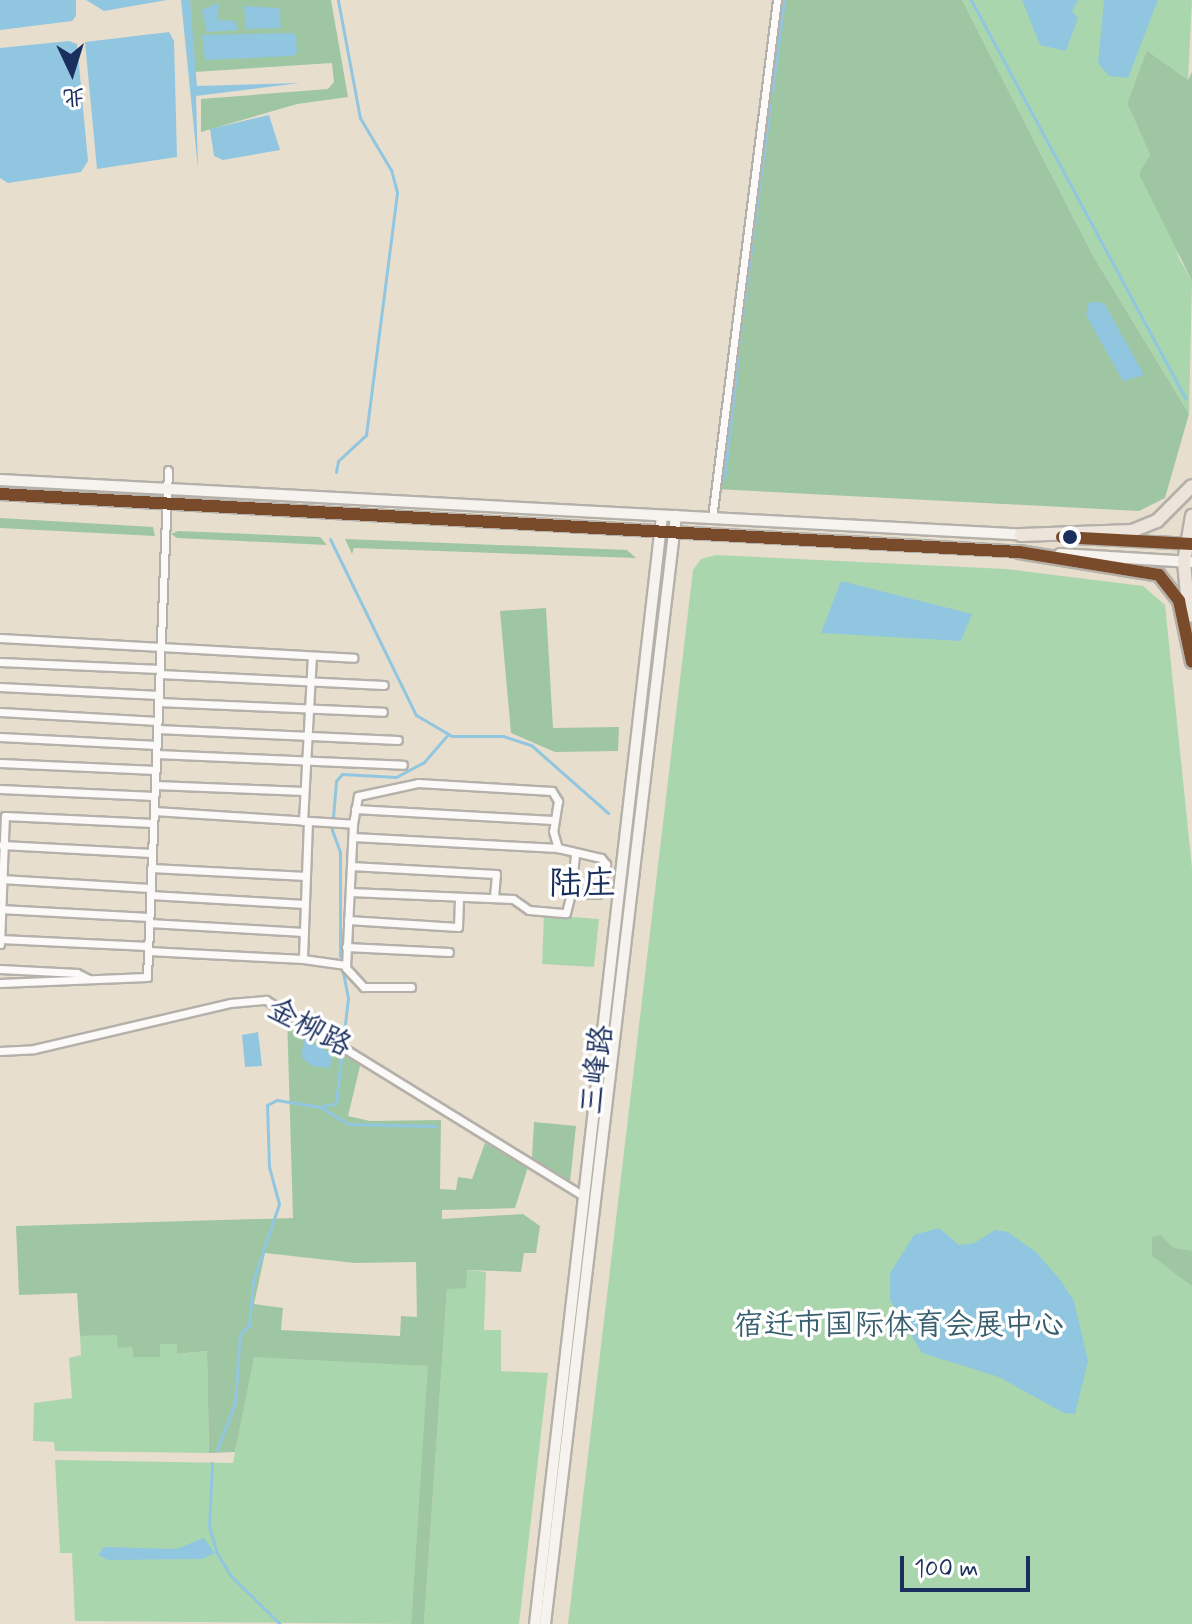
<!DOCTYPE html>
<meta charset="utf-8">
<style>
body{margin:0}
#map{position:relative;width:1192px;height:1624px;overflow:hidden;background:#e8dece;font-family:Mynerve,"LXGW WenKai TC",sans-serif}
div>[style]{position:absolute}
.green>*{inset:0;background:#aad6ae}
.forest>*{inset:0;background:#9ec6a2}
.water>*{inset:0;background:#91c6e0}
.stream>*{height:3px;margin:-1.5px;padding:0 1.5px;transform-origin:1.5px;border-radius:1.5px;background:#91c6e0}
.roads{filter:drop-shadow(2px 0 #b4b0aa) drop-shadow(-2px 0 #b4b0aa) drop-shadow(0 2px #b4b0aa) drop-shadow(0 -2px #b4b0aa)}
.minor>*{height:7px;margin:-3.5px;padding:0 3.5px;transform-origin:3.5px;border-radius:3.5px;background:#fcfaf8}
.secondary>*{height:10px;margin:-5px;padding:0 5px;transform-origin:5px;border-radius:5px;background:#f6f2ed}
.primary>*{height:12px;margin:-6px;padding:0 6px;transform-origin:6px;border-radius:6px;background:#ede5dc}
.bus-1>*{height:12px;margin:-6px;padding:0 6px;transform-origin:6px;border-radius:6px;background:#7a4b2a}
.dots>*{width:22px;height:22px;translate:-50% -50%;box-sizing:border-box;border:4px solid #fff;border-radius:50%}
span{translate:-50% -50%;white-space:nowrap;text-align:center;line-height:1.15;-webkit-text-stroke:7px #fff;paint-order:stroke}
.street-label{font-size:30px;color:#1b2f5e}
.park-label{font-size:30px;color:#375f6e}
.quarter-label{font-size:34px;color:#1b2f5e}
.north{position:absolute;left:32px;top:32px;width:80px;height:80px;-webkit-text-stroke:6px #fff;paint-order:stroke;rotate:176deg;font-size:22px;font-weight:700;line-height:32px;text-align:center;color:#1b2f5e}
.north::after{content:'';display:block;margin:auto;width:28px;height:36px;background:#1b2f5e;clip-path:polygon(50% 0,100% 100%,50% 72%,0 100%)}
.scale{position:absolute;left:900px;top:1556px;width:130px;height:36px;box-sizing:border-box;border:4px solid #1b2f5e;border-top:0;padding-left:10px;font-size:24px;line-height:28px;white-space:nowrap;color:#1b2f5e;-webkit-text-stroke:6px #fff;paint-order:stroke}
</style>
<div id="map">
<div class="green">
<div style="clip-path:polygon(962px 0,1192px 0,1188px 81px,1135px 82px,1127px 103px,1150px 155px,1179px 258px,1192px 281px,1189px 414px,1092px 254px)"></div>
<div style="clip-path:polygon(716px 555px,1006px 569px,1143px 586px,1165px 605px,1192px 868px,1192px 1624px,568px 1624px,693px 570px,701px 559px)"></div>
<div style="clip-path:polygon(544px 915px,599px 919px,594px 967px,542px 964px)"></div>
<div style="clip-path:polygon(467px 1270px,486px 1272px,484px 1330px,501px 1330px,501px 1371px,548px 1373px,519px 1624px,424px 1624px,447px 1288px)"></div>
<div style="clip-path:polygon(118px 1334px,132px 1347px,133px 1356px,159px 1344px,178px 1344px,178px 1354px,207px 1351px,209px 1453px,55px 1451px,54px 1442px,33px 1441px,34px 1403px,72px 1398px,69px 1358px,81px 1355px,80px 1336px)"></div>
<div style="clip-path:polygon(258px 1355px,429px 1366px,411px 1624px,75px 1621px,72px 1553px,60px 1553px,55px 1460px,233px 1463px,253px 1357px)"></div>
</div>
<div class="forest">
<div style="clip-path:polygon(190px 0,331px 0,348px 97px,297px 104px,201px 132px,201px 99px,328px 89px,334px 82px,332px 63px,194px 72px)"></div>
<div style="clip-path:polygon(778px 0,962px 0,1092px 254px,1189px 414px,1165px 498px,1139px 511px,716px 489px)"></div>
<div style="clip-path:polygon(1147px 51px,1188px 80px,1192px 72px,1192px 281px,1139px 174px,1150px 155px,1127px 103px)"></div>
<div style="clip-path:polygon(0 518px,153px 527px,155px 536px,0 528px)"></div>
<div style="clip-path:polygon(178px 531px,320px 537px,327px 545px,177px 538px,171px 534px)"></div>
<div style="clip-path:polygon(345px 539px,627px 550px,636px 558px,354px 548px,352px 554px)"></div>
<div style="clip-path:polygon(546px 608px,553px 728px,619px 727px,618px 751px,555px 752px,511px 733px,500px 611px)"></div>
<div style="clip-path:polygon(evenodd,287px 1015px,361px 1062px,348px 1116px,370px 1121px,441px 1120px,440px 1189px,456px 1190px,458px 1177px,472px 1179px,485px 1143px,528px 1167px,515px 1208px,442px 1210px,442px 1219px,523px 1214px,540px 1226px,536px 1253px,524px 1253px,521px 1272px,467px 1270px,466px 1288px,447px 1289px,424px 1624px,411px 1624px,428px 1366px,254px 1357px,235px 1452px,209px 1453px,207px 1351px,177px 1354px,177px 1344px,160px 1344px,160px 1357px,133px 1357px,132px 1347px,118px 1348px,117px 1335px,80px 1336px,77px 1293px,19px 1295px,16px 1226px,293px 1218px,287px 1015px,265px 1253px,355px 1263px,416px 1262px,417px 1317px,401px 1316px,400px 1336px,281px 1330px,283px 1308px,254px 1304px,265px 1253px)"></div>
<div style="clip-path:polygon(534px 1122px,576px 1126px,570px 1182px,532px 1158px)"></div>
<div style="clip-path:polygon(1161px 1235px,1173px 1248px,1192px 1251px,1192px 1286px,1152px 1256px,1152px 1237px)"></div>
</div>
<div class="water">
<div style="clip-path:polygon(0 0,76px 0,76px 16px,72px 21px,0 30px)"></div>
<div style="clip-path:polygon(86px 0,167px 0,104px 11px)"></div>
<div style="clip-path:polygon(181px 0,190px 0,197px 86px,300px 83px,196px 96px,198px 169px)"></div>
<div style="clip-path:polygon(1022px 0,1078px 0,1072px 11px,1078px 18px,1066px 51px,1040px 45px)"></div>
<div style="clip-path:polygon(1104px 0,1158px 0,1128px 78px,1109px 76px,1098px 63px)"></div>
<div style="clip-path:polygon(219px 3px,217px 20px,235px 21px,238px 30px,207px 32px,202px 10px)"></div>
<div style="clip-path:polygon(244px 6px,279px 8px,281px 28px,246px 29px)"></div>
<div style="clip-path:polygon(169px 32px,174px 41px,177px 157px,97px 169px,85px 42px)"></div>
<div style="clip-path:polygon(291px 33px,296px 35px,297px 53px,292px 56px,205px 60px,202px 35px)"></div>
<div style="clip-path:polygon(69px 41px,77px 44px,88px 161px,81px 172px,8px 183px,0 178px,0 48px)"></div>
<div style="clip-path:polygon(269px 115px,280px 150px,223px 160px,214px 156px,210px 129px)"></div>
<div style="clip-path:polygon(1089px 302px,1104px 303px,1144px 375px,1123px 381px,1086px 315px)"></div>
<div style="clip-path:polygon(841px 581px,972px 614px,961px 641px,821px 633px)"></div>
<div style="clip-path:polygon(258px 1032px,262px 1066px,245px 1067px,242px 1035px)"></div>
<div style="clip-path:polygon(304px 1039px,332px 1054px,330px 1068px,312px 1066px,301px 1057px)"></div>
<div style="clip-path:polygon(939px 1228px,959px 1245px,974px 1243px,995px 1230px,1008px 1232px,1037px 1253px,1061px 1281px,1074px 1301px,1088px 1361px,1075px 1414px,1064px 1413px,999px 1377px,922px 1353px,890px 1300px,890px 1273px,914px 1235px)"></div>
<div style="clip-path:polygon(204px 1538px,215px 1553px,202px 1559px,108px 1560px,98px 1555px,104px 1547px,176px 1549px)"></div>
</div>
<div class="stream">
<div style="left:971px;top:0;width:452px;rotate:61.7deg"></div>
<div style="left:772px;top:92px;width:93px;rotate:-82.6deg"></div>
<div style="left:739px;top:343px;width:240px;rotate:-82.6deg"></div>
<div style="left:336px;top:472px;width:11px;rotate:-80deg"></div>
<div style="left:338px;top:461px;width:38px;rotate:-43deg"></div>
<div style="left:366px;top:435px;width:245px;rotate:-82.7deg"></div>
<div style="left:397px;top:192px;width:23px;rotate:-105deg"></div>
<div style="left:391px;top:170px;width:61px;rotate:-120.8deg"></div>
<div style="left:360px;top:118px;width:120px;rotate:-100.6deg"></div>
<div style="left:724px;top:480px;width:124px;rotate:-83.5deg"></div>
<div style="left:330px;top:539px;width:196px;rotate:64deg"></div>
<div style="left:416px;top:715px;width:42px;rotate:30.3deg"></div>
<div style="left:452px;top:736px;width:51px"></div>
<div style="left:503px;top:736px;width:29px;rotate:18deg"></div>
<div style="left:531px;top:745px;width:103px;rotate:41.4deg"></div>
<div style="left:340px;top:956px;width:104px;rotate:-90deg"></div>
<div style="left:340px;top:852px;width:23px;rotate:-110deg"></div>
<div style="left:332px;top:830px;width:49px;rotate:-85.3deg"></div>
<div style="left:336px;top:781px;width:9px;rotate:-49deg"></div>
<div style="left:342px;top:774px;width:54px;rotate:3.2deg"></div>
<div style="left:396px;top:777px;width:32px;rotate:-28deg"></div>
<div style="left:424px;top:762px;width:35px;rotate:-49deg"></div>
<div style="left:320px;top:1107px;width:33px;rotate:31deg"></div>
<div style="left:348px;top:1124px;width:87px;rotate:1.3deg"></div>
<div style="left:217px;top:1450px;width:50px;rotate:-69deg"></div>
<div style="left:235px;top:1403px;width:69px;rotate:-85.9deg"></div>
<div style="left:240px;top:1334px;width:13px;rotate:-45deg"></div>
<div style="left:249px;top:1325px;width:44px;rotate:-84.8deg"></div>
<div style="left:253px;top:1281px;width:81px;rotate:-71.3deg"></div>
<div style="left:279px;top:1204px;width:38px;rotate:-105deg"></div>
<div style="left:269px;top:1167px;width:62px;rotate:-91.8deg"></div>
<div style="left:267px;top:1105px;width:11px;rotate:-27deg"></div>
<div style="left:277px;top:1100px;width:44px;rotate:9.2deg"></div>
<div style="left:320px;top:1107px;width:16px;rotate:-14deg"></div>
<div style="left:336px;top:1103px;width:106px;rotate:-83.5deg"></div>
<div style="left:348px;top:998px;width:31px;rotate:-101deg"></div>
<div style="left:212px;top:1463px;width:64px;rotate:92.7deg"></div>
<div style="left:209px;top:1527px;width:27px;rotate:73deg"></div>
<div style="left:217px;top:1553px;width:26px;rotate:59deg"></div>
<div style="left:230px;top:1575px;width:70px;rotate:44.4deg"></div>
</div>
<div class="roads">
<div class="minor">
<div style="left:712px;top:518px;width:522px;rotate:-82.85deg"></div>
<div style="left:0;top:638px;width:354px;rotate:3.2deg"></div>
<div style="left:0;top:662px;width:160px;rotate:2.5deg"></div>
<div style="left:160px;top:674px;width:224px;rotate:2.8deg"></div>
<div style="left:0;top:687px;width:159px;rotate:2.9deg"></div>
<div style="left:158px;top:702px;width:225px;rotate:2.5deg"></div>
<div style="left:0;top:712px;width:158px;rotate:3.3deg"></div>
<div style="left:157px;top:729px;width:241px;rotate:2.6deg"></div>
<div style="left:0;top:737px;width:157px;rotate:2.9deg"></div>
<div style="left:156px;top:754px;width:247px;rotate:2.5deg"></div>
<div style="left:0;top:763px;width:156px;rotate:2.6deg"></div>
<div style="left:155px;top:785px;width:149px;rotate:2.3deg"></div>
<div style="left:0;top:789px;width:154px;rotate:2.6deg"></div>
<div style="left:355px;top:809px;width:198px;rotate:3.2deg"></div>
<div style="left:154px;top:811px;width:199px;rotate:3.7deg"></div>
<div style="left:353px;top:824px;width:144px;rotate:92.8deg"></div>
<div style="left:346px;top:968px;width:26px;rotate:47deg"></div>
<div style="left:364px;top:987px;width:47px"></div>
<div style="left:303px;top:821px;width:165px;rotate:-86.9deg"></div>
<div style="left:308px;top:821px;width:138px;rotate:92.1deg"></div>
<div style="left:303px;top:959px;width:43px;rotate:7.9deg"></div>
<div style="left:353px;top:824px;width:28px;rotate:-80deg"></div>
<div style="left:358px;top:796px;width:61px;rotate:-12.2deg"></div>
<div style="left:418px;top:783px;width:134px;rotate:3.4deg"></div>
<div style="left:552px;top:791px;width:12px;rotate:59deg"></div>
<div style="left:558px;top:801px;width:30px;rotate:99deg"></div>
<div style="left:553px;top:831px;width:18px;rotate:74deg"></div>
<div style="left:558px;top:848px;width:44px;rotate:13.1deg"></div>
<div style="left:601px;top:858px;width:8px;rotate:50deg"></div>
<div style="left:606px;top:864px;width:31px;rotate:105deg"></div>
<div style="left:598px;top:894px;width:27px;rotate:-178deg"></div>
<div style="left:571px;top:893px;width:38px;rotate:-84deg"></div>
<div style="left:353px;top:837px;width:205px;rotate:3.1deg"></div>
<div style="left:2px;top:845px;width:150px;rotate:3.1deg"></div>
<div style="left:351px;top:866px;width:145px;rotate:3.2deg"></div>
<div style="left:496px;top:874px;width:24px;rotate:95deg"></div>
<div style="left:151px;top:868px;width:155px;rotate:3deg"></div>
<div style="left:1px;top:879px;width:149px;rotate:3.5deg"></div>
<div style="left:350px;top:892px;width:163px;rotate:2.5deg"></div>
<div style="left:513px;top:899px;width:19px;rotate:35deg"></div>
<div style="left:529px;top:910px;width:37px;rotate:5deg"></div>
<div style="left:566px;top:913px;width:21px;rotate:-76deg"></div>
<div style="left:150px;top:895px;width:155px;rotate:3.3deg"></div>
<div style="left:0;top:909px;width:149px;rotate:3.1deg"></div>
<div style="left:348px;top:920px;width:110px;rotate:3.6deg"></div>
<div style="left:458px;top:927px;width:30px;rotate:-88deg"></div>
<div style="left:149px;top:923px;width:155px;rotate:3.3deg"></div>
<div style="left:0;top:939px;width:148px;rotate:2.7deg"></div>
<div style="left:0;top:944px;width:128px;rotate:-87.8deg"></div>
<div style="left:5px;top:816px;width:148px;rotate:2.7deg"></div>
<div style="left:346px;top:947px;width:103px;rotate:2.8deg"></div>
<div style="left:148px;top:951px;width:155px;rotate:3deg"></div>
<div style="left:0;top:969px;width:77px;rotate:3deg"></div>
<div style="left:77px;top:973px;width:13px;rotate:27deg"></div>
<div style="left:0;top:983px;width:147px;rotate:-2.3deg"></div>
<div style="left:147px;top:977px;width:507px;rotate:-87.63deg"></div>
<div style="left:0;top:1051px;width:34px;rotate:-3deg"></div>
<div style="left:34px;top:1049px;width:201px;rotate:-13.2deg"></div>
<div style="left:230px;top:1003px;width:36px;rotate:-5deg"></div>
<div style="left:266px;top:1000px;width:373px;rotate:31.7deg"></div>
</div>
<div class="secondary">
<div style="left:0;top:480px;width:1030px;rotate:3.06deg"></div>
<div style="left:0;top:494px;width:1026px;rotate:3.24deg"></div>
<div style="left:1076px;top:538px;width:116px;rotate:3deg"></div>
<div style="left:1060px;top:554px;width:132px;rotate:3.5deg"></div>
<div style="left:535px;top:1624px;width:1115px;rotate:-83.46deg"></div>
<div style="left:545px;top:1624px;width:1116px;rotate:-83.26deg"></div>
</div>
<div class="primary">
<div style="left:1021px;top:535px;width:111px;rotate:-2.1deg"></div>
<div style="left:1132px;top:531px;width:27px;rotate:-22deg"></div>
<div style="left:1157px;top:521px;width:49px;rotate:-45deg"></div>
<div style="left:1019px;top:552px;width:142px;rotate:9.3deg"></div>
<div style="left:1159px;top:575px;width:33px;rotate:52deg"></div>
<div style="left:1179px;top:601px;width:62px;rotate:78deg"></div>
<div style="left:1189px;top:616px;width:54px;rotate:-95.3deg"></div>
<div style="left:1184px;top:562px;width:47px;rotate:-80.1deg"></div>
</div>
</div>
<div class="bus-1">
<div style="left:0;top:494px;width:1021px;rotate:3.26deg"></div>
<div style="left:1019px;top:552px;width:142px;rotate:9.3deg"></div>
<div style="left:1159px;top:575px;width:33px;rotate:52deg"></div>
<div style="left:1179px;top:601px;width:62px;rotate:78deg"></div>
<div style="left:1062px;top:537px;width:130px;rotate:3.1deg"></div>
</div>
<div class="dots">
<div style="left:1070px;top:537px;background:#1b2f5e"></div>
</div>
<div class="street-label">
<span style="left:309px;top:1028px;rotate:28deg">金柳路</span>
<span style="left:598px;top:1070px;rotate:-83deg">三峰路</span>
</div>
<div class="park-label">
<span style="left:899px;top:1326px">宿迁市国际体育会展中心</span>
</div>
<div class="quarter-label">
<span style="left:582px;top:885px">陆庄</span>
</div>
<div class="north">北</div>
<div class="scale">100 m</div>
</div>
